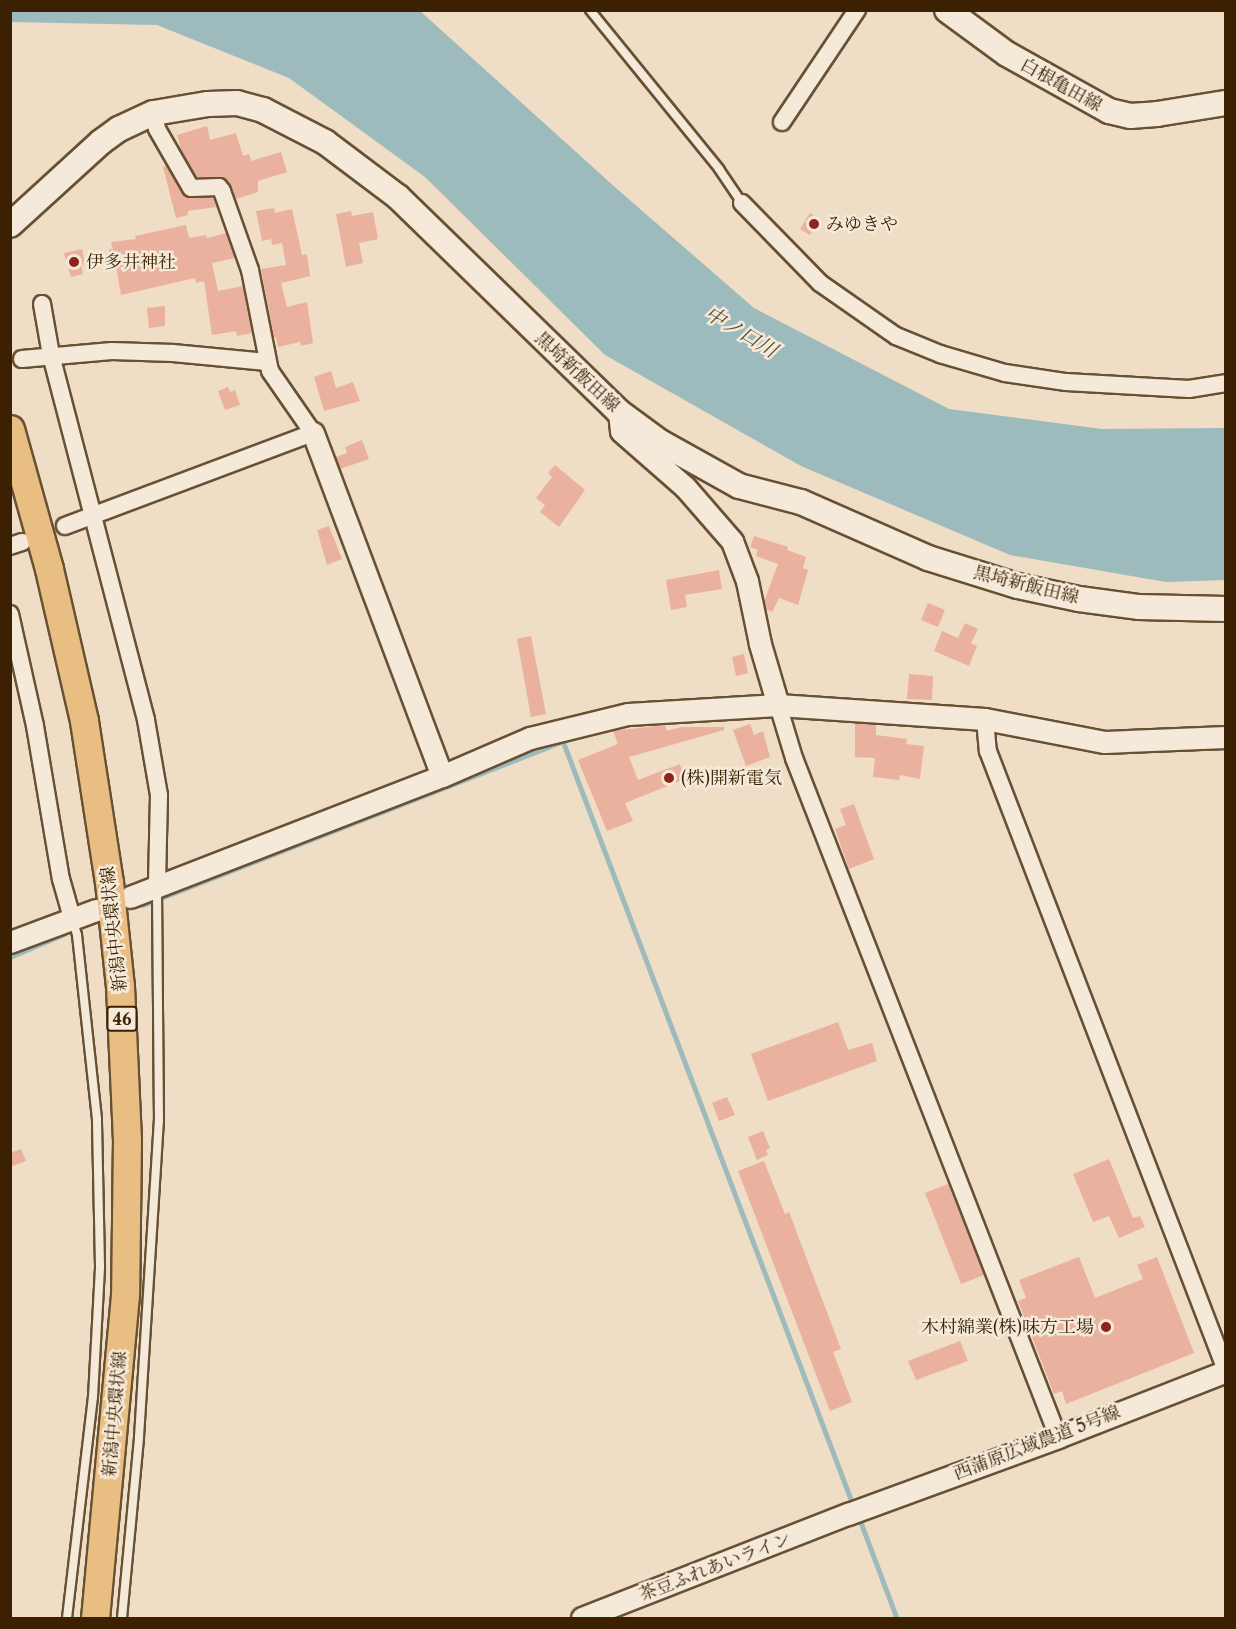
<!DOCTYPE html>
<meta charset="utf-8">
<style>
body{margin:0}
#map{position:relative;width:1236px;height:1629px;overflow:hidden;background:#efddc5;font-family:"Libre Caslon Text","Noto Serif JP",serif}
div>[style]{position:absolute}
.water>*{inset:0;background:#9dbabd}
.stream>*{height:4.5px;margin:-2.25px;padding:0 2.25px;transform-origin:2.25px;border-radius:2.25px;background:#9dbabd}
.building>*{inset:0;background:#eab19f}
.roads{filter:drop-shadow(2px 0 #685033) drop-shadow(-2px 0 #685033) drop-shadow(0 2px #685033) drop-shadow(0 -2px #685033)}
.service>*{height:8px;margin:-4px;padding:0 4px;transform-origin:4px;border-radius:4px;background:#f5e9d9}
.minor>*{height:16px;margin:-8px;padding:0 8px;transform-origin:8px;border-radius:8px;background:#f5e9d9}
.tertiary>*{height:21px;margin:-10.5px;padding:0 10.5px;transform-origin:10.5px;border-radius:10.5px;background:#f5e9d9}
.secondary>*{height:24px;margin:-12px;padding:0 12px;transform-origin:12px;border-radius:12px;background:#f5e9d9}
.primary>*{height:27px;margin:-13.5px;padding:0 13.5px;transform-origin:13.5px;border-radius:13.5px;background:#e8be82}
.dots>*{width:16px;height:16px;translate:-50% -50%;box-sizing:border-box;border:3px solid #f5e9d9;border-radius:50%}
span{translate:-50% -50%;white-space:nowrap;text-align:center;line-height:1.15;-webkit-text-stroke:5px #f5e9d9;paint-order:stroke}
.shield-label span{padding:2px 4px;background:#f5e9d9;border:2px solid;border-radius:4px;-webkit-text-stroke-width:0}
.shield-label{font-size:16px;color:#3b2102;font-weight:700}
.street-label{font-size:18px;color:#3b2102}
.poi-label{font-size:18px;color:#3b2102}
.left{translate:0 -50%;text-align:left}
.right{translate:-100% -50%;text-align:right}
.water-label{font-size:20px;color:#584f3a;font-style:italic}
.frame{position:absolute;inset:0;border:12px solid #3b2102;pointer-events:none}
</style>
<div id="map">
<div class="water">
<div style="clip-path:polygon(11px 10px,420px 11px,617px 189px,754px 308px,949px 409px,1102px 429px,1225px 428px,1225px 580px,1166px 582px,1010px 555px,801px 466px,605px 355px,425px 177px,289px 78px,157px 25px,11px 22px)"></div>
</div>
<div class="stream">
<div style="left:1014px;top:735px;width:84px;rotate:10.2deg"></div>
<div style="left:563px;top:741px;width:819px;rotate:69.2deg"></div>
<div style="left:143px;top:905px;width:457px;rotate:-21.3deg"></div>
<div style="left:10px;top:957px;width:59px;rotate:-23.1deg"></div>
<div style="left:859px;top:1517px;width:108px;rotate:69.4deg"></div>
</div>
<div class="building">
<div style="clip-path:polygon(207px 126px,210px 140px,236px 133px,243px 156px,249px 154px,251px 161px,281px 152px,287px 172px,258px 181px,258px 192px,236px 199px,231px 185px,224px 178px,197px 177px,182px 152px,177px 135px)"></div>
<div style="clip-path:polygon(166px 166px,185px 197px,213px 198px,216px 207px,188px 211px,188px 215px,176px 218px,163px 167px)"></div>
<div style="clip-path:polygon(274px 208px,275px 213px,292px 209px,302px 255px,307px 254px,310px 276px,281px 283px,287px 307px,307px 302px,313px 343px,301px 346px,300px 342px,278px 347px,276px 337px,274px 337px,261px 269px,286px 265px,282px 243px,272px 245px,271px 239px,262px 241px,256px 211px)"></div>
<div style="clip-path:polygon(351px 211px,352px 216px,373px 212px,378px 239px,359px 243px,363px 263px,346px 267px,336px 214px)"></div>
<div style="clip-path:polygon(810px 213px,820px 220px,810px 235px,800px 229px)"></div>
<div style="clip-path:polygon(186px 225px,189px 238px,206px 235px,207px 238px,226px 233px,235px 258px,212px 263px,218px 291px,243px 286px,252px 333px,237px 336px,236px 331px,212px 335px,204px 281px,196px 283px,195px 278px,121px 295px,116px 266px,112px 266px,109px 249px,113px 249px,111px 242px,136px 239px,135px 236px)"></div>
<div style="clip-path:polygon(82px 249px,85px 264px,81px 265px,83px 274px,71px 277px,64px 253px)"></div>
<div style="clip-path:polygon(165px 306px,165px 326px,149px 328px,147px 308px)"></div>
<div style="clip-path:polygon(331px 371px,336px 388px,353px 382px,360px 401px,324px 411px,314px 377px)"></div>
<div style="clip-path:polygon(228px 387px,230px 392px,235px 390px,240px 405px,225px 410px,218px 391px)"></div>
<div style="clip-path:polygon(362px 440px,369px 459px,340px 469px,336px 457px,347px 453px,345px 447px)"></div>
<div style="clip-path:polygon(555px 465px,585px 490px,559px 527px,540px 512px,545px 505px,536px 498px,552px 477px,548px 473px)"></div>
<div style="clip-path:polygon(329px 526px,342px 559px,327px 565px,317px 530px)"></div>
<div style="clip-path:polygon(754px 536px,788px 547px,787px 550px,806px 557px,803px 568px,808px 570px,798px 605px,779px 598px,772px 612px,766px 609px,764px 602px,778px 564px,756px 556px,758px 550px,750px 547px)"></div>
<div style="clip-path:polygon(719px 570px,722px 589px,685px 595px,687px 607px,671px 610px,666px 580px)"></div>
<div style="clip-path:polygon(928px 603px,945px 610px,938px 627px,921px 620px)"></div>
<div style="clip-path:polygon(965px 623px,978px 629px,971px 643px,977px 646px,969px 666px,934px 651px,942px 631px,958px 638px)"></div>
<div style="clip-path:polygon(531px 636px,546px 714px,531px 717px,517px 639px)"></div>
<div style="clip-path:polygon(744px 654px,748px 673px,736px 676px,732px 657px)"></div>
<div style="clip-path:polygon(909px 674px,933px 676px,932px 700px,907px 699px)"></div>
<div style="clip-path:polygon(855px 723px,876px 724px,876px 735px,907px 739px,906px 744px,924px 746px,920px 779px,900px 775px,899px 780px,873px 777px,875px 758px,855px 757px)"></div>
<div style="clip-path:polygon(750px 724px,754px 735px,763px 731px,770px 757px,746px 766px,733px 730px)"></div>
<div style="clip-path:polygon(665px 725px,667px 731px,681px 727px,724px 727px,724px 730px,629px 757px,638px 780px,680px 764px,685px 779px,625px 803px,633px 821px,607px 831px,578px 760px,618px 744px,613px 731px)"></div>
<div style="clip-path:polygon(854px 804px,874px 859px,849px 869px,835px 829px,846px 825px,840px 809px)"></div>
<div style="clip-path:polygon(838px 1022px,848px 1050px,872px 1043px,877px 1061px,768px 1101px,751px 1054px)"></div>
<div style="clip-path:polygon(727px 1097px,735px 1115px,719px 1121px,712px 1103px)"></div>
<div style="clip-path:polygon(763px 1131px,770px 1148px,766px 1150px,768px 1155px,757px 1160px,748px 1137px)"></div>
<div style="clip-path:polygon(21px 1149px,26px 1161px,10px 1167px,10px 1153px)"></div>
<div style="clip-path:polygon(1109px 1159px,1133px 1218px,1140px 1216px,1145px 1227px,1119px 1238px,1109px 1216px,1093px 1222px,1073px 1174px)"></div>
<div style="clip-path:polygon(764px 1161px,785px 1214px,789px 1212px,841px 1349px,833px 1352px,852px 1402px,830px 1411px,738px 1171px)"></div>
<div style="clip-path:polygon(948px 1184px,984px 1275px,961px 1284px,925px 1193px)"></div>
<div style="clip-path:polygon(1079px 1257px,1095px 1298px,1143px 1279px,1137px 1265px,1157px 1257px,1194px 1353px,1066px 1404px,1062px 1391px,1054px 1394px,1018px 1301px,1026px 1298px,1019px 1280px)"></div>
<div style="clip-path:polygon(960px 1341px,968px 1361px,916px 1380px,908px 1361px)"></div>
</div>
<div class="roads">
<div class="service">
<div style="left:590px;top:10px;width:205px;rotate:50.9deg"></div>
<div style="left:719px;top:169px;width:41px;rotate:55.9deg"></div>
<div style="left:67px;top:1618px;width:223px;rotate:-83.3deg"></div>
<div style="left:93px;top:1397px;width:131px;rotate:-86.9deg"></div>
<div style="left:100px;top:1266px;width:147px;rotate:-91.2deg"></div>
<div style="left:97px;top:1119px;width:185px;rotate:-96.2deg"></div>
<div style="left:77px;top:935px;width:18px;rotate:-106deg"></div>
<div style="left:122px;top:1618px;width:182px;rotate:-84.6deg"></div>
<div style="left:139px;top:1437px;width:317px;rotate:-86.4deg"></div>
<div style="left:159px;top:1121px;width:234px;rotate:-90.5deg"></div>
</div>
<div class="minor">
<div style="left:782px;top:122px;width:135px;rotate:-56.2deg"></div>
<div style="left:742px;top:203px;width:112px;rotate:45.7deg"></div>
<div style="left:820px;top:283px;width:93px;rotate:34.9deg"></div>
<div style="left:896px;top:336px;width:48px;rotate:22.2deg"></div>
<div style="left:940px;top:354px;width:68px;rotate:16.3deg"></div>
<div style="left:1005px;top:373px;width:62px;rotate:8.4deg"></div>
<div style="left:1066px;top:382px;width:123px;rotate:3.3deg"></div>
<div style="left:1189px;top:389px;width:37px;rotate:-9deg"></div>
<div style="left:42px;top:304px;width:52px;rotate:80deg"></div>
<div style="left:51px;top:355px;width:377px;rotate:75.4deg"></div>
<div style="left:146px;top:720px;width:76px;rotate:80.2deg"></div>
<div style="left:159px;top:795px;width:91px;rotate:91.3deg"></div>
<div style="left:22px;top:359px;width:90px;rotate:-5.1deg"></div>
<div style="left:112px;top:351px;width:61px;rotate:1.9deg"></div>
<div style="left:173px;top:353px;width:94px;rotate:5.5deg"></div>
<div style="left:65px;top:526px;width:265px;rotate:-20.6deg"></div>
<div style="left:313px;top:433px;width:75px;rotate:-124.7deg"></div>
<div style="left:270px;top:371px;width:103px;rotate:-101.2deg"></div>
<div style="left:250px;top:270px;width:84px;rotate:-109.5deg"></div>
<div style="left:222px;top:191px;width:5px;rotate:-127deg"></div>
<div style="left:219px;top:187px;width:28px;rotate:178deg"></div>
<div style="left:191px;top:188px;width:68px;rotate:-120deg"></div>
<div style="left:157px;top:129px;width:16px;rotate:-101deg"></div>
<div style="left:10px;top:546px;width:13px;rotate:-18deg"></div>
<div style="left:10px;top:614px;width:115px;rotate:77.4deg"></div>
<div style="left:35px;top:726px;width:155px;rotate:80.4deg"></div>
<div style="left:61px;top:879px;width:41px;rotate:74.2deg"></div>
<div style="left:778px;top:705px;width:55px;rotate:73.2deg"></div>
<div style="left:794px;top:758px;width:729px;rotate:68.75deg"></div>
<div style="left:985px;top:719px;width:32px;rotate:85deg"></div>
<div style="left:988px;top:751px;width:663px;rotate:68.97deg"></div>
</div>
<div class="tertiary">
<div style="left:619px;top:412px;width:19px;rotate:84deg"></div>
<div style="left:621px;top:431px;width:85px;rotate:41.2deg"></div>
<div style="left:685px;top:487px;width:72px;rotate:49deg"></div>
<div style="left:732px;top:541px;width:43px;rotate:69.4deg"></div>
<div style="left:747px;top:581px;width:64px;rotate:78.3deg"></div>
<div style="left:760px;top:644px;width:64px;rotate:73.6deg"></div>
<div style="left:313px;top:433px;width:366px;rotate:69.4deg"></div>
<div style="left:130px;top:897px;width:335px;rotate:-21.2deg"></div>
<div style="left:442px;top:776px;width:96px;rotate:-23.4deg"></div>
<div style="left:530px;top:738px;width:101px;rotate:-13.8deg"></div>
<div style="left:628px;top:714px;width:150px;rotate:-3.4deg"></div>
<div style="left:778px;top:705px;width:207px;rotate:3.9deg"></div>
<div style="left:985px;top:719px;width:122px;rotate:10.9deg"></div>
<div style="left:1105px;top:742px;width:121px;rotate:-2.4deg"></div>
<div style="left:10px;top:942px;width:92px;rotate:-20.4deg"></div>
<div style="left:582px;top:1618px;width:286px;rotate:-21.4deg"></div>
<div style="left:848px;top:1514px;width:224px;rotate:-20.1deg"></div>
<div style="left:1058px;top:1437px;width:180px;rotate:-21.4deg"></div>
</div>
<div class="secondary">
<div style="left:947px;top:10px;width:74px;rotate:36.3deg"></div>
<div style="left:1007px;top:54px;width:117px;rotate:29.2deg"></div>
<div style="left:1109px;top:111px;width:22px;rotate:13deg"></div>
<div style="left:1130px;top:116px;width:27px;rotate:-4deg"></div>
<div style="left:1157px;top:114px;width:70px;rotate:-9.1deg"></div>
<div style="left:10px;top:225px;width:123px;rotate:-42.4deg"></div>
<div style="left:101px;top:142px;width:22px;rotate:-36deg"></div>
<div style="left:119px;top:129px;width:38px;rotate:-25deg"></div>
<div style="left:154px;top:113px;width:55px;rotate:-9.5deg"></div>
<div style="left:208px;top:104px;width:29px;rotate:-2deg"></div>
<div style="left:237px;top:103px;width:27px;rotate:15deg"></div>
<div style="left:263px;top:110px;width:70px;rotate:27.3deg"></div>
<div style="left:325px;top:142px;width:91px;rotate:37deg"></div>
<div style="left:398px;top:197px;width:308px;rotate:44.2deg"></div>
<div style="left:619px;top:412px;width:51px;rotate:36.2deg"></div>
<div style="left:660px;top:442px;width:90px;rotate:29.1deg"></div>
<div style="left:739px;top:486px;width:64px;rotate:14.5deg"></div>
<div style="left:801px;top:502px;width:139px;rotate:23.8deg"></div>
<div style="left:928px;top:558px;width:94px;rotate:17.3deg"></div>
<div style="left:1018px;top:586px;width:62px;rotate:12deg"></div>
<div style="left:1079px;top:599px;width:61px;rotate:7.6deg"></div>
<div style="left:1139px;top:607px;width:87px;rotate:1.3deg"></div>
</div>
<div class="primary">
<div style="left:10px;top:429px;width:145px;rotate:74.4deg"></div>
<div style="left:49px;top:569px;width:156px;rotate:77deg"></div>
<div style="left:84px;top:721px;width:163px;rotate:81.2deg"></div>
<div style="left:109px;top:882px;width:105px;rotate:84deg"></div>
<div style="left:120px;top:986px;width:153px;rotate:87.4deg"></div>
<div style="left:127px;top:1139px;width:156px;rotate:90.7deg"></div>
<div style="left:125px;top:1295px;width:324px;rotate:95.3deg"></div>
</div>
</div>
<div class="dots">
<div style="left:814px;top:224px;background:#8f2418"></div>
<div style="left:74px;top:262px;background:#8f2418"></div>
<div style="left:669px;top:778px;background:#8f2418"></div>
<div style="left:1106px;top:1327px;background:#8f2418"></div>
</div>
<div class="shield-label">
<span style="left:122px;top:1019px">46</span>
</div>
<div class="street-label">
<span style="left:1061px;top:85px;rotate:29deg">白根亀田線</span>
<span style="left:577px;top:372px;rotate:43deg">黒埼新飯田線</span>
<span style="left:1026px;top:585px;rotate:14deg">黒埼新飯田線</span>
<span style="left:114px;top:929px;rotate:-96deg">新潟中央環状線</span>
<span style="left:115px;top:1414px;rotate:-85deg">新潟中央環状線</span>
<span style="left:1037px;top:1443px;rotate:-21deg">西蒲原広域農道 5号線</span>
<span style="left:715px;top:1567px;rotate:-21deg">茶豆ふれあいライン</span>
</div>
<div class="poi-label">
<span class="left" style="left:826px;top:224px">みゆきや</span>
<span class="left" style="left:86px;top:262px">伊多井神社</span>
<span class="left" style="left:681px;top:778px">(株)開新電気</span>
<span class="right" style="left:1094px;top:1327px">木村綿業(株)味方工場</span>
</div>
<div class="water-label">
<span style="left:741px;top:332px;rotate:31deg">中ノ口川</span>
</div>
<div class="frame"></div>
</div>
